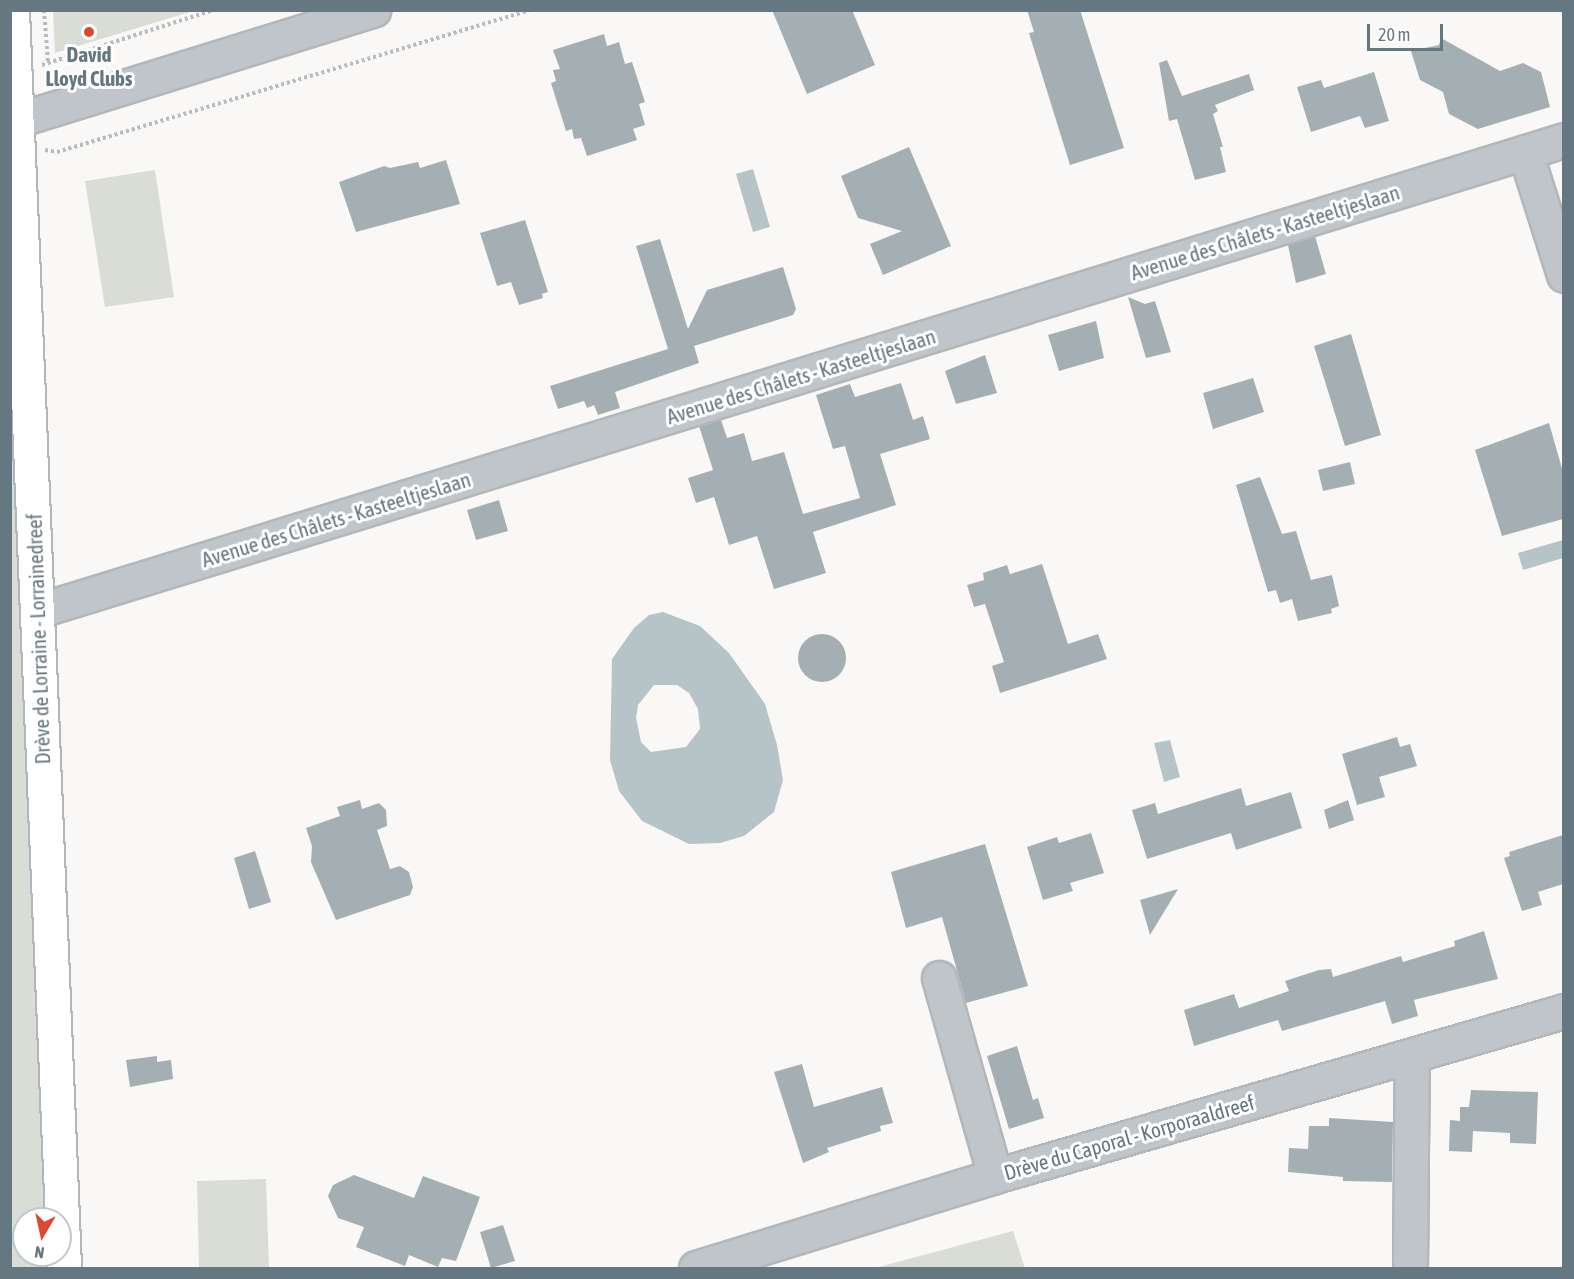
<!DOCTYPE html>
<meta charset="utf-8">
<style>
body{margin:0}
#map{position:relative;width:1574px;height:1279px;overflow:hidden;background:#f9f8f6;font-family:"Asap Condensed",sans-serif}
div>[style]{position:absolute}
.green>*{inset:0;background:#d9ddd6}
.water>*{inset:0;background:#b7c4c7}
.building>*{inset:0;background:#a4afb3}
.round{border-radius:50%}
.path>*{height:4px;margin-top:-2px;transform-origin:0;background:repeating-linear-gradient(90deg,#b8bcbe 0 3px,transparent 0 6px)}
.roads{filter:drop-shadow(2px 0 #b1b7ba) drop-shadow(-2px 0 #b1b7ba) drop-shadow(0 2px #b1b7ba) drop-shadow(0 -2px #b1b7ba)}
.minor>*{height:33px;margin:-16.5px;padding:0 16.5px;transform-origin:16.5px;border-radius:16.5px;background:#bfc5c8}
.major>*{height:33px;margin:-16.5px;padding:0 16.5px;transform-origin:16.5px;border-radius:16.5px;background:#fff}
.dots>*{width:16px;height:16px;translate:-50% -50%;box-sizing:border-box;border:3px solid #fff;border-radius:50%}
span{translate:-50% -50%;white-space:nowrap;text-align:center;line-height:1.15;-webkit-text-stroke:6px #fff;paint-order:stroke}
.poi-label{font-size:21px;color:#657780;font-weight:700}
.street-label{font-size:21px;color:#657780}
.frame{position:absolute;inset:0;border:12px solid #657780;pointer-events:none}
.north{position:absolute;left:12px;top:1207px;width:60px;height:60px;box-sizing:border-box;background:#fff;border:2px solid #c1c9cc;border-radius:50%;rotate:189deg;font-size:16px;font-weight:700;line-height:24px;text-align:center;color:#657780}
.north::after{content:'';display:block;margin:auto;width:21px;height:27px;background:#dc4833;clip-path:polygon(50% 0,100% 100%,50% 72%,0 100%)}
.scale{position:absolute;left:1367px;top:24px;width:76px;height:27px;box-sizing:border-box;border:3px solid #657780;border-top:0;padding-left:8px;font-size:18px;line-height:21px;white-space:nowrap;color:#657780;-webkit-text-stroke:4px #fff;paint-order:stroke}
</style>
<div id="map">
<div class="green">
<div style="clip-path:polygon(evenodd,10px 11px,80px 1268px,11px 1268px,10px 11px,24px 1219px,60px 1219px,60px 1255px,24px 1255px,24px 1219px)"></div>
<div style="clip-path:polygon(53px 11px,53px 10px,193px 11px,55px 53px)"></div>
<div style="clip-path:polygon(155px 170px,174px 297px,105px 307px,85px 181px)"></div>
<div style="clip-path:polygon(266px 1179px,269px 1268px,199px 1268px,197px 1181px)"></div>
<div style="clip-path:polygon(1013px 1231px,1025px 1268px,875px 1268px)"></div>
</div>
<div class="water">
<div style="clip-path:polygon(753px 169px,770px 227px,753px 232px,736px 174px)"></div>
<div style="clip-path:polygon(1563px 540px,1563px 558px,1523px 570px,1518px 553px)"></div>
<div style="clip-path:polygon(evenodd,663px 612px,700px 626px,729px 653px,765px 704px,777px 745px,783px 780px,774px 812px,744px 836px,720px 843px,689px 844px,642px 821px,619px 791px,610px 760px,612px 659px,634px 628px,649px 615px,663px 612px,654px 685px,677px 685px,689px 693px,698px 709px,700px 729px,686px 747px,651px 752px,641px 742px,636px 718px,638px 705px,654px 685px)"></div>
<div style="clip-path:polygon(1170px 740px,1180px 777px,1164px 782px,1154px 743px)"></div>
</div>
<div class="building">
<div style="clip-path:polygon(772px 10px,852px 10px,875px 65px,807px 94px)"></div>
<div style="clip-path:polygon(1027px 10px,1080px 10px,1124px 148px,1070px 165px,1029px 33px,1034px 32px)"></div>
<div style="clip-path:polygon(604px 34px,607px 46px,619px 42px,625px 64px,632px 62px,645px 102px,639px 104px,645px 125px,633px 129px,637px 140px,587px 156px,581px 138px,574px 139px,572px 129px,566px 131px,551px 83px,556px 81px,553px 70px,560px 69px,553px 50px)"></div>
<div style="clip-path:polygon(1441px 38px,1500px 71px,1523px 63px,1541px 72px,1550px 107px,1478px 129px,1449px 114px,1443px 92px,1420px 80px,1411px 51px,1439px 45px)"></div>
<div style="clip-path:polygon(1167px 60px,1182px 96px,1249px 74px,1254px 90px,1215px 105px,1218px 111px,1213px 114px,1223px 147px,1220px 147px,1226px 172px,1195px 180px,1177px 119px,1169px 121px,1159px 63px)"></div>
<div style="clip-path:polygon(1374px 72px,1389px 121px,1365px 128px,1360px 116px,1311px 132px,1297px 87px,1321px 80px,1324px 88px)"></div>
<div style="clip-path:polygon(909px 147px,951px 246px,883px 275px,870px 244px,902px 231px,858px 218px,841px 176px)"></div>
<div style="clip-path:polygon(446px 160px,460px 204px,356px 232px,339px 182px,384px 166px,390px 168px,418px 162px,420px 168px)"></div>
<div style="clip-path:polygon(525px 220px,548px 292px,542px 294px,543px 298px,519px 305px,511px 282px,497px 286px,480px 233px)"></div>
<div style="clip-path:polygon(1315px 236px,1326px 274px,1296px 283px,1288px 245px)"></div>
<div style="clip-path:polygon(660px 239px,688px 329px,707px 290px,783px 267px,796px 309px,793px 315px,694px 346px,699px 363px,615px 392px,620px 408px,598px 415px,594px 405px,587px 408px,584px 401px,558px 409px,550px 386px,668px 349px,636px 246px)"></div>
<div style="clip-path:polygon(1128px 297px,1145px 304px,1155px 301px,1171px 352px,1146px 358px)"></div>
<div style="clip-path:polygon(1096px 321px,1104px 358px,1059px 371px,1048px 335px)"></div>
<div style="clip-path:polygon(1351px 334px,1381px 435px,1345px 446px,1314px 346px)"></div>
<div style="clip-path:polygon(985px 355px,997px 393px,956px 404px,945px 371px)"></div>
<div style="clip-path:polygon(1253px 378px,1264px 412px,1213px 429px,1203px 393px)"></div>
<div style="clip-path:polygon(901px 383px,913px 420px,923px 416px,930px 439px,880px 454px,896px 505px,813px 532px,826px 573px,774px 589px,757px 536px,729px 545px,714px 497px,696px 503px,688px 478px,713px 470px,699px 426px,721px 420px,727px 438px,744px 433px,752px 461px,784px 452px,803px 514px,860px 498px,845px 446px,833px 449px,816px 395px,850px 384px,855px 397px)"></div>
<div style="clip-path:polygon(1549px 423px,1563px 472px,1563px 519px,1502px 536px,1475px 450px)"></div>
<div style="clip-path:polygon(1350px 462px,1355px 484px,1323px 491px,1318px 470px)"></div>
<div style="clip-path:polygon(1260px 477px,1282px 534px,1296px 531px,1311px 580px,1332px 575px,1339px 606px,1331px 609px,1332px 613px,1298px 621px,1292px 599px,1280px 603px,1276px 590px,1268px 592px,1236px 485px)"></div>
<div style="clip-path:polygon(499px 500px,508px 531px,476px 540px,467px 510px)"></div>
<div style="clip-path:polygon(1042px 564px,1068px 644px,1098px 634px,1107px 659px,1000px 693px,992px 666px,1004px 662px,985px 604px,974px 607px,967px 585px,984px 580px,983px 573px,1007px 565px,1010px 574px)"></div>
<div class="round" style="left:798px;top:634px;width:48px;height:48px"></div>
<div style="clip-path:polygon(1397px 737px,1400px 747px,1410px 744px,1417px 766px,1379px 777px,1385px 797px,1357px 805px,1342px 754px)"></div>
<div style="clip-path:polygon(1241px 788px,1246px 806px,1291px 792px,1302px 828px,1236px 850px,1231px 833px,1147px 859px,1132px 810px,1155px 803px,1158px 814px)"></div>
<div style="clip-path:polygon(360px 800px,362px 809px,379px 803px,386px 810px,387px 826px,377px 830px,390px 869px,400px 866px,409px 872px,413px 887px,410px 895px,336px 920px,311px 862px,312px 846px,306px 828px,340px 816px,337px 807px)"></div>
<div style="clip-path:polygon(1348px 800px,1354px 820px,1329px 829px,1324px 810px)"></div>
<div style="clip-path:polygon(1091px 833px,1104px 873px,1070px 883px,1073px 891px,1043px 900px,1027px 847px,1057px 837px,1059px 843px)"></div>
<div style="clip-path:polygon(1563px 835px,1563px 884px,1538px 892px,1542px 905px,1522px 911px,1504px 858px,1510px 856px,1509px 852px)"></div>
<div style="clip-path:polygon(985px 844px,1028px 986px,966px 1003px,942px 917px,906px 928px,891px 872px)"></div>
<div style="clip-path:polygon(255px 851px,271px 902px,249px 909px,234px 858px)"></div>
<div style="clip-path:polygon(1178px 889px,1150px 935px,1140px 900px)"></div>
<div style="clip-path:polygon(1484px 931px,1498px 979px,1414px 1000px,1418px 1016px,1392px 1024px,1385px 1001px,1282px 1031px,1278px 1020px,1194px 1046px,1184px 1010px,1234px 994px,1239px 1008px,1289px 991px,1285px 981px,1319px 970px,1331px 969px,1333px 977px,1401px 956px,1403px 962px,1455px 946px,1454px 941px)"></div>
<div style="clip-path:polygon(1017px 1046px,1033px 1100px,1038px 1098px,1044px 1118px,1009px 1129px,987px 1056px)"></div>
<div style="clip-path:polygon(157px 1056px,157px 1062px,171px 1060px,173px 1079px,130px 1087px,126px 1060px)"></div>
<div style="clip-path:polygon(802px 1064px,814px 1107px,882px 1087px,893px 1123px,880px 1126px,881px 1131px,827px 1148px,829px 1152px,803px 1163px,774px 1072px)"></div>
<div style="clip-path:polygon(1471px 1090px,1538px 1092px,1536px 1144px,1510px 1143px,1510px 1133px,1473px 1131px,1472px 1152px,1449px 1151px,1450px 1120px,1460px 1121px,1460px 1107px,1469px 1107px)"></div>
<div style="clip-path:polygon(1329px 1118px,1393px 1122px,1392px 1182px,1343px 1181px,1343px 1177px,1288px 1172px,1289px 1148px,1308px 1149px,1309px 1126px,1329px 1126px)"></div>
<div style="clip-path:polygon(354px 1175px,414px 1198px,423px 1176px,480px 1197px,456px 1261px,442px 1258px,438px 1267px,409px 1255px,405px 1266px,356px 1247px,364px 1227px,338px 1218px,328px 1196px,333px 1185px)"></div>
<div style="clip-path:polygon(503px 1225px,515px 1261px,491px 1268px,480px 1232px)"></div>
</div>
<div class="path">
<div style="left:44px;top:10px;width:52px;rotate:85.6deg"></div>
<div style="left:42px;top:65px;width:180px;rotate:-17.8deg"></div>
<div style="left:45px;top:150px;width:12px;rotate:9deg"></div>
<div style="left:57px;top:152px;width:495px;rotate:-16.7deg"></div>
</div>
<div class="roads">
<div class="minor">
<div style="left:17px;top:120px;width:373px;rotate:-17.2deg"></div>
<div style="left:1525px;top:152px;width:129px;rotate:72.4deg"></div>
<div style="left:37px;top:611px;width:1598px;rotate:-17.14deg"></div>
<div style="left:939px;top:978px;width:206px;rotate:74.2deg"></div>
<div style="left:696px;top:1268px;width:313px;rotate:-17.1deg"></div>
<div style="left:995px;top:1176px;width:592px;rotate:-16.17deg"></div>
<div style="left:1410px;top:1268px;width:212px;rotate:-89.5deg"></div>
</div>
<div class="major">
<div style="left:12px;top:10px;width:1259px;rotate:87.63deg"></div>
</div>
</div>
<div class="dots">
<div style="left:89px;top:32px;background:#dc4833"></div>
</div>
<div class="poi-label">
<span style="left:89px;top:66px">David<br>Lloyd Clubs</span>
</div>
<div class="street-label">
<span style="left:1265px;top:232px;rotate:-17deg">Avenue des Châlets - Kasteeltjeslaan</span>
<span style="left:801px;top:376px;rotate:-17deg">Avenue des Châlets - Kasteeltjeslaan</span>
<span style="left:336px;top:519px;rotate:-17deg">Avenue des Châlets - Kasteeltjeslaan</span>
<span style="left:38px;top:639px;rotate:-92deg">Drève de Lorraine - Lorrainedreef</span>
<span style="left:1129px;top:1137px;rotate:-16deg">Drève du Caporal - Korporaaldreef</span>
</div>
<div class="frame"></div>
<div class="north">N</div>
<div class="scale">20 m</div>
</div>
